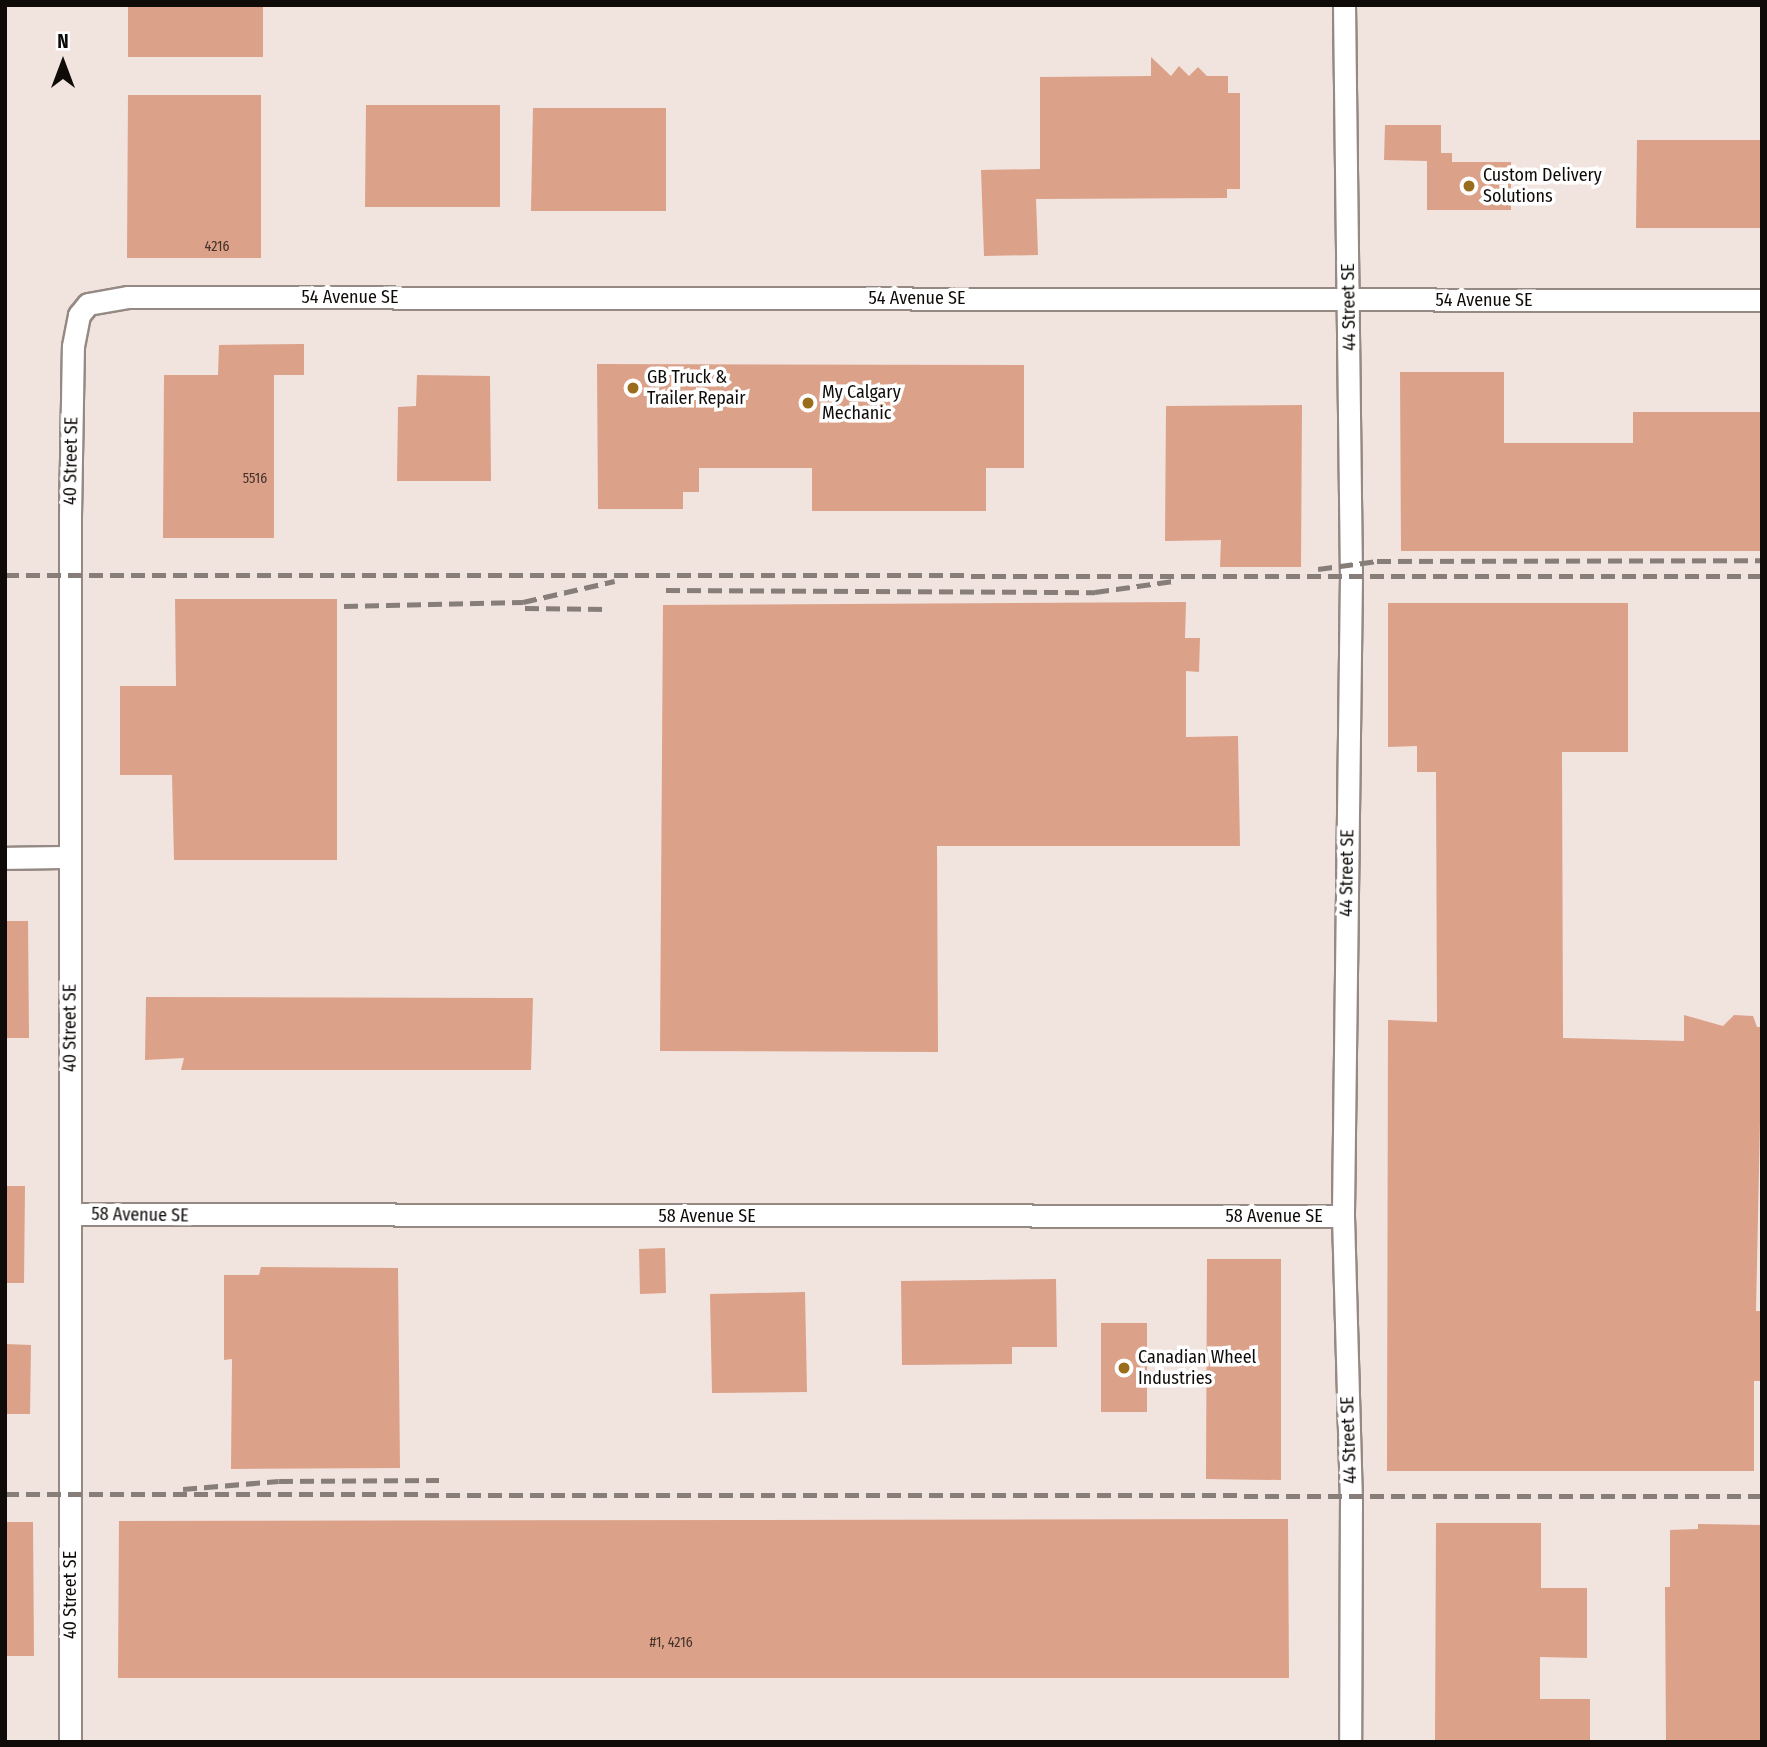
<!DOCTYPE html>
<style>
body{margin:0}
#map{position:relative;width:1767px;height:1747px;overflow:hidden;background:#f1e3de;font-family:"Fira Sans Condensed",sans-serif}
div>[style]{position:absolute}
.building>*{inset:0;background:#dba189}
.roads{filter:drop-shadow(2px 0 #958984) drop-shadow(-2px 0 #958984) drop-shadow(0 2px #958984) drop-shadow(0 -2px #958984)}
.minor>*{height:21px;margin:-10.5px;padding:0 10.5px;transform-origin:10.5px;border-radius:10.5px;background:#fff}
.rail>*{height:5px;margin-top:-2.5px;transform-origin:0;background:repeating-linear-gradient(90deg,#877e7a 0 14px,transparent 0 21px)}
.dots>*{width:19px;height:19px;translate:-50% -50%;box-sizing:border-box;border:4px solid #fff;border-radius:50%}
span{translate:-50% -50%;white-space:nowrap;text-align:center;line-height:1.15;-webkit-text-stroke:7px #fff;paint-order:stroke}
.number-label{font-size:14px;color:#423029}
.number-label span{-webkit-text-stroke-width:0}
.poi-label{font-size:18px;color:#0f0b09}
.left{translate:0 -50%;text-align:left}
.street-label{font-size:18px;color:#0f0b09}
.frame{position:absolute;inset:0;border:7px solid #0f0b09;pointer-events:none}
.north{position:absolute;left:28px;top:28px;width:70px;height:70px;-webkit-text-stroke:5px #fff;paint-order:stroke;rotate:0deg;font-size:19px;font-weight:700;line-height:28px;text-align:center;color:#0f0b09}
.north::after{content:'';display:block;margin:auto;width:24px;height:32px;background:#0f0b09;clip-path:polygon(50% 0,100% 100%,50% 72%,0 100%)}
</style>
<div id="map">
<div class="building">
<div style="clip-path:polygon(128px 5px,263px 5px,263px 57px,128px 57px)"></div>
<div style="clip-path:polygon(1151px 57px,1171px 76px,1179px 66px,1189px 76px,1198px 67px,1207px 76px,1228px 76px,1228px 93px,1240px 93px,1240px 189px,1227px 189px,1227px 198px,1036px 199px,1038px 255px,984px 256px,981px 170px,1040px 169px,1040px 77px,1151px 76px)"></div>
<div style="clip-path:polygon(128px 95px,261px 95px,261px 258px,127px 258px)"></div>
<div style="clip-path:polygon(366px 105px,500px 105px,500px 207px,365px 207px)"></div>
<div style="clip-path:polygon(533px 108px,666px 108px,666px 211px,531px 211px)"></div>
<div style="clip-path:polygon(1385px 125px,1441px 125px,1441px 153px,1452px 153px,1452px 162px,1511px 162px,1511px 210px,1427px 210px,1427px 161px,1384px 160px)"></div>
<div style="clip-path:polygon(1637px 140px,1762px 140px,1762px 228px,1636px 228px)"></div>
<div style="clip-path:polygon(304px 344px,304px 375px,274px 375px,274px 538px,163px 538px,164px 375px,218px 375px,219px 345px)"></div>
<div style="clip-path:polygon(597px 364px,1024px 365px,1024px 468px,986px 468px,986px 511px,812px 511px,812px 468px,699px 468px,699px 492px,683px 492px,683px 509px,598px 509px)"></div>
<div style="clip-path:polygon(1400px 372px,1504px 372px,1504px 443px,1633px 443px,1633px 412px,1762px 412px,1762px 551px,1401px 551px)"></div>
<div style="clip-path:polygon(417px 375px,490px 376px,491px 481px,397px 481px,398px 407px,416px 406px)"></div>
<div style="clip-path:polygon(1302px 405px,1301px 567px,1220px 567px,1221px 540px,1165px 541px,1166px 406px)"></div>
<div style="clip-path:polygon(175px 599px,337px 599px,337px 860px,174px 860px,172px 775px,120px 775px,120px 686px,176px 686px)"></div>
<div style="clip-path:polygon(1186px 602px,1185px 638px,1200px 638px,1199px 672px,1186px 671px,1186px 737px,1238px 736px,1240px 846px,937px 846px,938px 1052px,660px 1051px,663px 605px)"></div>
<div style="clip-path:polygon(1388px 603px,1628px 603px,1628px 752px,1562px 752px,1563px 1038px,1684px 1041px,1684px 1015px,1723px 1026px,1734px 1015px,1753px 1016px,1757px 1027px,1762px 1027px,1756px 1311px,1762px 1311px,1762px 1381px,1754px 1381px,1754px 1471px,1387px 1471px,1388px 1020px,1437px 1022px,1436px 772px,1417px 772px,1417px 746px,1388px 747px)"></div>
<div style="clip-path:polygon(5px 921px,28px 921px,29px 1038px,5px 1038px)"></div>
<div style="clip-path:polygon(146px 997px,533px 998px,531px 1070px,181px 1070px,184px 1058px,145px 1060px)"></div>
<div style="clip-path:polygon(5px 1186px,25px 1186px,24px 1283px,5px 1283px)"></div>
<div style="clip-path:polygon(665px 1248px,666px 1293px,640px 1294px,639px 1249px)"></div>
<div style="clip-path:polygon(1207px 1259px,1281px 1259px,1281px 1480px,1206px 1479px)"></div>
<div style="clip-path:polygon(261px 1267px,398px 1268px,400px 1468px,231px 1469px,232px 1359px,224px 1360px,224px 1275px,259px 1275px)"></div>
<div style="clip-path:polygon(1056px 1279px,1057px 1347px,1012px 1347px,1012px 1364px,902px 1365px,901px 1281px)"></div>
<div style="clip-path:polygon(805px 1292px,807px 1392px,712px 1393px,710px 1294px)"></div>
<div style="clip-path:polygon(1101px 1323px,1147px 1323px,1147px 1412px,1101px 1412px)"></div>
<div style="clip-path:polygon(5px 1344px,31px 1345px,30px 1414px,5px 1414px)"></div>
<div style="clip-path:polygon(1288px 1519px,1289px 1678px,118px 1678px,119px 1521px)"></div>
<div style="clip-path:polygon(5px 1522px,33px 1522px,34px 1656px,5px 1656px)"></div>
<div style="clip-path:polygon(1436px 1523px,1541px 1523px,1541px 1588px,1587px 1588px,1587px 1658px,1540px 1657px,1540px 1699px,1590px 1699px,1590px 1742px,1435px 1742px)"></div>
<div style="clip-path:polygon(1698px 1524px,1762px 1525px,1762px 1742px,1666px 1742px,1665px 1587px,1670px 1587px,1670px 1530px,1698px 1529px)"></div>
</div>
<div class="roads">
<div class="minor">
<div style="left:1344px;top:5px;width:570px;rotate:89.3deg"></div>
<div style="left:1351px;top:575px;width:641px;rotate:90.72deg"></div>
<div style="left:1343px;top:1216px;width:280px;rotate:88.4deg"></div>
<div style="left:1351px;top:1496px;width:246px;rotate:90.2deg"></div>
<div style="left:5px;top:858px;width:64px;rotate:-0.9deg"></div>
<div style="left:71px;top:1214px;width:1272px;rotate:0.09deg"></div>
<div style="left:70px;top:1742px;width:1227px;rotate:-90deg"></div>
<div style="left:70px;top:515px;width:169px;rotate:-89deg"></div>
<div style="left:73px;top:346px;width:32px;rotate:-79deg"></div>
<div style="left:79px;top:315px;width:14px;rotate:-51deg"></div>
<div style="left:88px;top:304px;width:41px;rotate:-9.9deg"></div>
<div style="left:128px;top:297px;width:1634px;rotate:0.11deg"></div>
</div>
</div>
<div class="rail">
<div style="left:1318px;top:569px;width:60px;rotate:-7.7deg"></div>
<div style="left:1377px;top:561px;width:385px;rotate:-0.1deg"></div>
<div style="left:5px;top:575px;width:1757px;rotate:0.03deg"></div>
<div style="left:666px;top:590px;width:429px;rotate:0.3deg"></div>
<div style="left:1095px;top:592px;width:79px;rotate:-8deg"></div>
<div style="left:344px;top:606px;width:179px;rotate:-1.3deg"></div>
<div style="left:523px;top:602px;width:94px;rotate:-12.9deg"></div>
<div style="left:525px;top:608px;width:84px;rotate:0.7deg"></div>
<div style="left:183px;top:1489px;width:96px;rotate:-4.8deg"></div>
<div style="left:279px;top:1481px;width:160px;rotate:-0.4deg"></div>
<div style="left:5px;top:1494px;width:1757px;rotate:0.07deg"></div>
</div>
<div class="dots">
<div style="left:1469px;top:186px;background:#9a6d1d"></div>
<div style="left:633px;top:388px;background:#9a6d1d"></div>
<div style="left:808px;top:403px;background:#9a6d1d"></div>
<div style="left:1124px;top:1368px;background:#9a6d1d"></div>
</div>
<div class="number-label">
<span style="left:217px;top:247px">4216</span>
<span style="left:255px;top:479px">5516</span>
<span style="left:671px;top:1643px">#1, 4216</span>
</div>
<div class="poi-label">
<span class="left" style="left:1483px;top:186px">Custom Delivery<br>Solutions</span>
<span class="left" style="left:647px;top:388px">GB Truck &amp;<br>Trailer Repair</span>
<span class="left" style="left:822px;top:403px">My Calgary<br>Mechanic</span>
<span class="left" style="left:1138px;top:1368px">Canadian Wheel<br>Industries</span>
</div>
<div class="street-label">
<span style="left:350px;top:297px">54 Avenue SE</span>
<span style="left:917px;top:298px">54 Avenue SE</span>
<span style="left:1484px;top:300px">54 Avenue SE</span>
<span style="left:1349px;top:307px;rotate:-91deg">44 Street SE</span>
<span style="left:71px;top:461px;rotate:-89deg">40 Street SE</span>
<span style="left:1347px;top:873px;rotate:-89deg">44 Street SE</span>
<span style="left:70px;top:1028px;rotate:-90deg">40 Street SE</span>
<span style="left:140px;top:1215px;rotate:1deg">58 Avenue SE</span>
<span style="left:707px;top:1216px">58 Avenue SE</span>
<span style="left:1274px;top:1216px">58 Avenue SE</span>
<span style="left:1349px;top:1440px;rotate:-92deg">44 Street SE</span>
<span style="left:70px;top:1595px;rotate:-90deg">40 Street SE</span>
</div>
<div class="frame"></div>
<div class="north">N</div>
</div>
